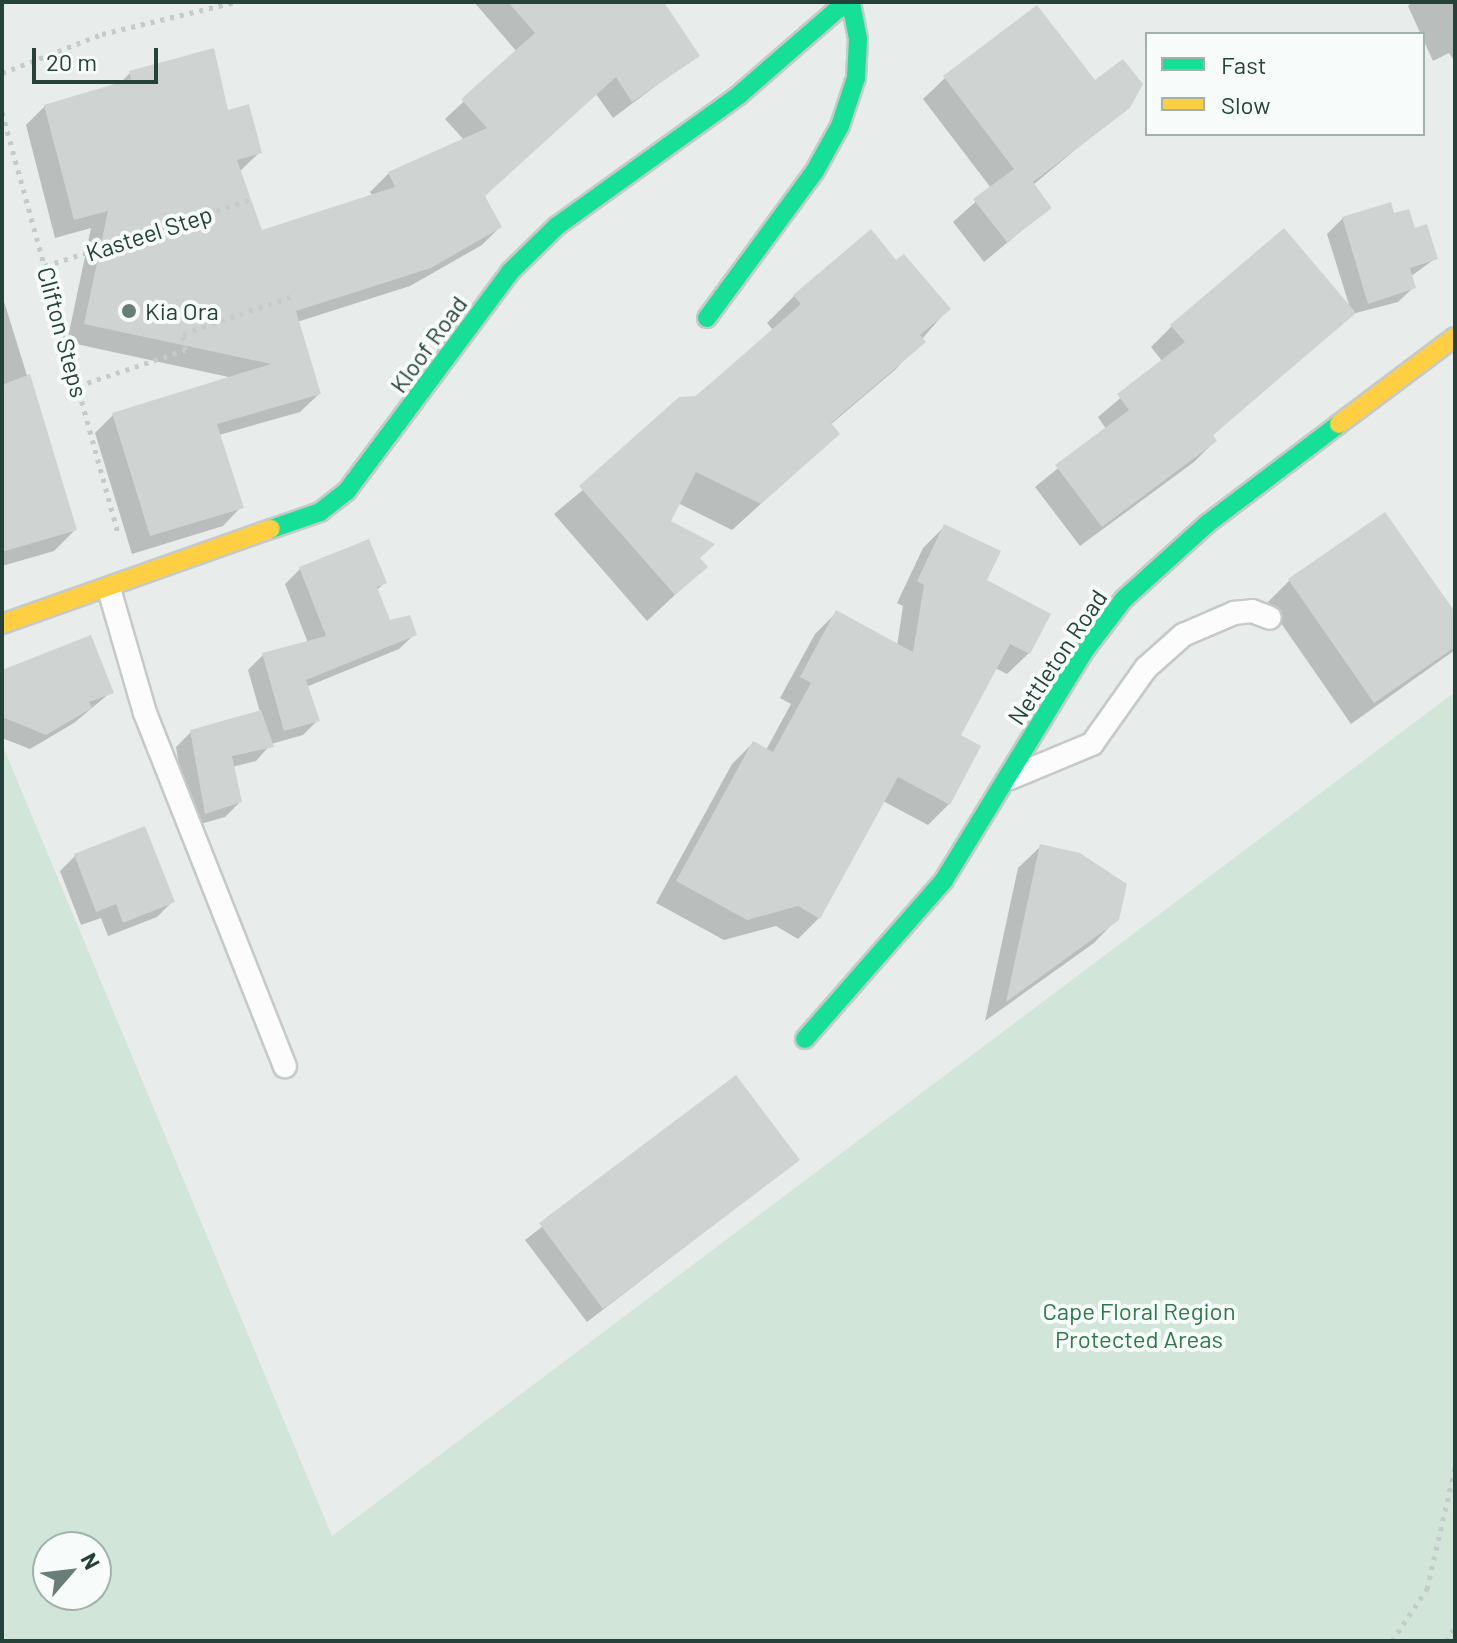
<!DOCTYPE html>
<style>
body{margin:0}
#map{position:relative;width:1457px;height:1643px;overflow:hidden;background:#e8edeb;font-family:Barlow,sans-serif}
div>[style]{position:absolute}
.green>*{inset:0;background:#d1e6d8}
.shadow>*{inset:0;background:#0003}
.building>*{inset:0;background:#cfd4d2}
.path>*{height:5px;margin-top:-2.5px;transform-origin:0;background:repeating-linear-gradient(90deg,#c3ccca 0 4px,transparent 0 10px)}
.roads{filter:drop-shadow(2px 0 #c5cac8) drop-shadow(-2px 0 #c5cac8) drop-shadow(0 2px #c5cac8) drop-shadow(0 -2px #c5cac8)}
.lane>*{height:22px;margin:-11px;padding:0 11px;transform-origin:11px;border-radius:11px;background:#fcfcfc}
.fast>*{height:18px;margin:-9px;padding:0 9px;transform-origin:9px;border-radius:9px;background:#16e098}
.slow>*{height:18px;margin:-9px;padding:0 9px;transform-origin:9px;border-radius:9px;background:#ffcf43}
.dots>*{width:22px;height:22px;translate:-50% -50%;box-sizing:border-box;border:4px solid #f7fbf9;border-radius:50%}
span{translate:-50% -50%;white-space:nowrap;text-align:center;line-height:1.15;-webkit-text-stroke:8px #f7fbf9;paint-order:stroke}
.street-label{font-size:24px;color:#24423a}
.poi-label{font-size:24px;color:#24423a}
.left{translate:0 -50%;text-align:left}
.park-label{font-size:24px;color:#2d7a4b}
.frame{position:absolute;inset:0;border:4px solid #24423a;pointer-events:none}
.legend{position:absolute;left:1145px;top:32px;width:280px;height:104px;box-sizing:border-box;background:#f7fbf9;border:2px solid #a3b1ad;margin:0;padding:10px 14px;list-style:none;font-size:24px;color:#24423a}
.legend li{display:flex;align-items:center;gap:16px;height:40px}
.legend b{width:40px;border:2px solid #a3b1ad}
.north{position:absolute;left:32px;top:1531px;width:80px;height:80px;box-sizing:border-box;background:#f7fbf9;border:2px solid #a3b1ad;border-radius:50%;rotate:62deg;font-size:22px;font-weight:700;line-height:32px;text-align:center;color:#24423a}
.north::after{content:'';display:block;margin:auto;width:28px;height:36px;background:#697e78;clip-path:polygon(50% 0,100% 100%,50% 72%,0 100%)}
.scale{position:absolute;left:32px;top:48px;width:126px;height:36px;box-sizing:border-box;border:4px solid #24423a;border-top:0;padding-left:10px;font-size:24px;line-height:28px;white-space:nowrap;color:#24423a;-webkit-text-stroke:6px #f7fbf9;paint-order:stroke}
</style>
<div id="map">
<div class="green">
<div style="clip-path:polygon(evenodd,1455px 692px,1455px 1641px,2px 1641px,2px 744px,332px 1536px,1455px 692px,48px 1547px,96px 1547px,96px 1595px,48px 1595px,48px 1547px)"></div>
</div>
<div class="shadow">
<div style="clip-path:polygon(474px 2px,661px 2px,697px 55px,613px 118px,596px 94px,483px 196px,500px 227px,482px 245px,410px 286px,297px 322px,319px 394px,300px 412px,219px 435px,241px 507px,223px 526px,132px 554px,95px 433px,113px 415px,233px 378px,67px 342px,91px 228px,55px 238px,26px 125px,45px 106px,117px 86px,130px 73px,226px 112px,260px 152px,239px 172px,261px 233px,373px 196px,370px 192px,389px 173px,464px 140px,445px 119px,517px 52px)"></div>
<div style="clip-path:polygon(1412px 2px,1455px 2px,1455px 62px,1449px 53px,1433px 61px,1408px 6px)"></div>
<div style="clip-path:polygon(945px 78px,1128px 106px,1033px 185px,1049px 208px,984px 262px,953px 222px,991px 188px,923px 99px)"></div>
<div style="clip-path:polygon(1392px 216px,1413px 230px,1436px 258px,1410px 277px,1414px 287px,1398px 302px,1352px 314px,1212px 436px,1215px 441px,1194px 462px,1080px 546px,1035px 487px,1106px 429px,1098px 417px,1163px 362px,1151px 347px,1172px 326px,1351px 311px,1327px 234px,1343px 218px)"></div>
<div style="clip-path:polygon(896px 262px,948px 309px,896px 369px,830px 425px,838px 434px,732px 530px,678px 503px,668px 521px,705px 567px,647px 621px,554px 514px,774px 331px,767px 323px,794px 296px)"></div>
<div style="clip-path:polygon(2px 295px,75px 530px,54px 551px,2px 566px)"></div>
<div style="clip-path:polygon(1385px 514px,1455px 615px,1455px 650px,1351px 724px,1267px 603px,1289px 581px)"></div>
<div style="clip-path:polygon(945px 526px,1029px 653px,1007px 674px,995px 668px,958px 736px,949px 804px,928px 825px,883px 801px,819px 918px,798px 939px,776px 926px,724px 940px,656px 903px,732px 764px,753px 743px,766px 750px,791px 704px,780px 698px,815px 634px,836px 613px,897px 646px,903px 606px,897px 603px,923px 548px)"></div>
<div style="clip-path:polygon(300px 569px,384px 583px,376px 591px,389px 622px,415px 634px,399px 649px,306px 687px,318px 720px,303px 735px,271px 744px,256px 761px,232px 767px,240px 802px,225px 817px,190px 827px,176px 747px,191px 732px,260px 712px,248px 670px,263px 655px,308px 643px,285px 584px)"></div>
<div style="clip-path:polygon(2px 672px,111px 692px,74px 723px,30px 749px,2px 738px)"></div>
<div style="clip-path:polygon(1041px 846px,1117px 919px,1094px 943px,985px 1021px,1018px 868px)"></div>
<div style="clip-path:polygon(75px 856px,172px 902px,157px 917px,108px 936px,101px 918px,81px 925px,60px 871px)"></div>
<div style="clip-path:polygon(735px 1077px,798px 1160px,587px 1322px,525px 1240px)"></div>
</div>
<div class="building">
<div style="clip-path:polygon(508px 2px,664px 2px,700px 56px,632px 102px,616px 77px,485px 196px,502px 227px,431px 268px,296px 311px,321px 394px,217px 424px,244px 508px,150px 536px,112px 413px,271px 364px,84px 324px,108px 211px,74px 220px,44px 105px,131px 79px,129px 71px,214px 48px,228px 110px,249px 104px,262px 153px,237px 160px,262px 230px,395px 187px,388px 172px,487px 128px,461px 99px,535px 33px)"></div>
<div style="clip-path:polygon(1037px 5px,1095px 80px,1123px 59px,1143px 84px,1130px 108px,1033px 182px,1052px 208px,1007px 242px,973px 199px,1014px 169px,943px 76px)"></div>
<div style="clip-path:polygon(1391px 202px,1394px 213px,1409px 209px,1415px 228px,1427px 224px,1438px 259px,1410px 268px,1416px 288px,1368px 304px,1342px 217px)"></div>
<div style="clip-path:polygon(1284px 228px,1356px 313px,1213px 435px,1217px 441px,1102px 527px,1055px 465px,1129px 410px,1117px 394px,1185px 342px,1170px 325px)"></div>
<div style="clip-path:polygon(871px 229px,896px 260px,904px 254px,951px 309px,920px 335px,926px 342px,831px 423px,840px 434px,761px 504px,696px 472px,671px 521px,715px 544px,700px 558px,708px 567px,675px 595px,579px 486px,679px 397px,696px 396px,801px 304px,793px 295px)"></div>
<div style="clip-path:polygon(30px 374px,77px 530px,2px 552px,2px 385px)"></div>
<div style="clip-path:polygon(1385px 512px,1455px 612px,1455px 647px,1374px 703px,1288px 579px)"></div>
<div style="clip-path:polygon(944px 524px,1001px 551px,987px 580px,1051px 614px,1030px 654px,1010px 644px,961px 735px,981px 746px,950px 805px,898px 777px,820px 919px,798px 906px,747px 920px,676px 881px,753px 741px,773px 752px,811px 683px,800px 677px,836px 610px,913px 652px,924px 585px,917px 581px)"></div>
<div style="clip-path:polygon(369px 539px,387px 583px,377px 587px,390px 620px,410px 615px,417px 635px,306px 680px,320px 721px,284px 731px,262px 653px,326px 636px,299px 567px)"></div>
<div style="clip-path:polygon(91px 635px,114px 693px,89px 702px,92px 708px,46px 735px,2px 717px,2px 670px)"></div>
<div style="clip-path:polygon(261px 710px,274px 747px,232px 756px,242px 802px,205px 814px,190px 730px)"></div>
<div style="clip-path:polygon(145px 826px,175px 902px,123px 923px,116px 904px,96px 912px,74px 854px)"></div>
<div style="clip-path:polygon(1040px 844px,1080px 853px,1127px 884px,1119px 920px,1006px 1002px)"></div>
<div style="clip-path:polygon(736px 1075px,800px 1160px,603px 1309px,539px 1223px)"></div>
</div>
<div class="path">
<div style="left:2px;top:73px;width:107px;rotate:-21.3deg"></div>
<div style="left:102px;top:34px;width:137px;rotate:-13.5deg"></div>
<div style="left:2px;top:112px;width:440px;rotate:74.6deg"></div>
<div style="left:45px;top:266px;width:219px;rotate:-17.9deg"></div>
<div style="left:78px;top:386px;width:113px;rotate:-18.6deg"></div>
<div style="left:185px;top:350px;width:16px;rotate:-97deg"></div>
<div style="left:183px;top:334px;width:116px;rotate:-19.1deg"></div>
<div style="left:1392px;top:1641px;width:63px;rotate:-56.1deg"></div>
<div style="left:1427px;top:1589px;width:124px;rotate:-77deg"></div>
<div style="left:1446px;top:1641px;width:17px;rotate:-57deg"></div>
</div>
<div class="roads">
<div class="lane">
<div style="left:109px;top:589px;width:129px;rotate:73.8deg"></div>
<div style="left:145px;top:713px;width:380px;rotate:68.4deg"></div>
<div style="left:1010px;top:778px;width:89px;rotate:-22.5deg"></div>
<div style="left:1092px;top:744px;width:93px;rotate:-54.6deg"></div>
<div style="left:1146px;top:668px;width:50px;rotate:-41.7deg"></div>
<div style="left:1183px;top:635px;width:56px;rotate:-23.3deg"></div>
<div style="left:1234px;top:613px;width:18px;rotate:-6deg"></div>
<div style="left:1252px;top:611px;width:19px;rotate:21deg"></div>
</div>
<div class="fast">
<div style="left:707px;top:318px;width:182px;rotate:-53.7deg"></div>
<div style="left:815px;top:171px;width:51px;rotate:-60.9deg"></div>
<div style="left:840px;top:126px;width:51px;rotate:-71.6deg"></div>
<div style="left:856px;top:78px;width:39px;rotate:-87deg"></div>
<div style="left:858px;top:39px;width:38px;rotate:-101deg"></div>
<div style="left:271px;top:529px;width:52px;rotate:-19.1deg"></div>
<div style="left:320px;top:512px;width:34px;rotate:-38deg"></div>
<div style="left:347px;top:491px;width:273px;rotate:-53.3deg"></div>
<div style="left:510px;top:272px;width:66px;rotate:-44.4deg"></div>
<div style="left:557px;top:226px;width:224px;rotate:-35.7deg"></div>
<div style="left:739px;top:95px;width:142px;rotate:-41deg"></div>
<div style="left:805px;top:1039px;width:211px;rotate:-48.8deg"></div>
<div style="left:944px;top:880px;width:270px;rotate:-58.5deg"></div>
<div style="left:1085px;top:650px;width:64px;rotate:-52.6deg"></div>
<div style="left:1124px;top:599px;width:112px;rotate:-42.1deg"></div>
<div style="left:1207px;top:524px;width:166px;rotate:-37.1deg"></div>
</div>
<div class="slow">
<div style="left:1339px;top:424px;width:145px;rotate:-36.9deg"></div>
<div style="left:2px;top:624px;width:285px;rotate:-19.5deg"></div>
</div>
</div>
<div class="dots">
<div style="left:129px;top:311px;background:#697e78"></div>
</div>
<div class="street-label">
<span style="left:149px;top:233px;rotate:-18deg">Kasteel Step</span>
<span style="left:63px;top:332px;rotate:75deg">Clifton Steps</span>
<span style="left:428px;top:344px;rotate:-54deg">Kloof Road</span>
<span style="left:1057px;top:657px;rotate:-56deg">Nettleton Road</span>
</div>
<div class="poi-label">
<span class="left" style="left:145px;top:311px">Kia Ora</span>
</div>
<div class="park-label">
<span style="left:1139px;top:1325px">Cape Floral Region<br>Protected Areas</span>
</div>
<div class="frame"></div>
<ul class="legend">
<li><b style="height:10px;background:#16e098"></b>Fast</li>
<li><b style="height:10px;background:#ffcf43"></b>Slow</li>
</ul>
<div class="north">N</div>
<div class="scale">20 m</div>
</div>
